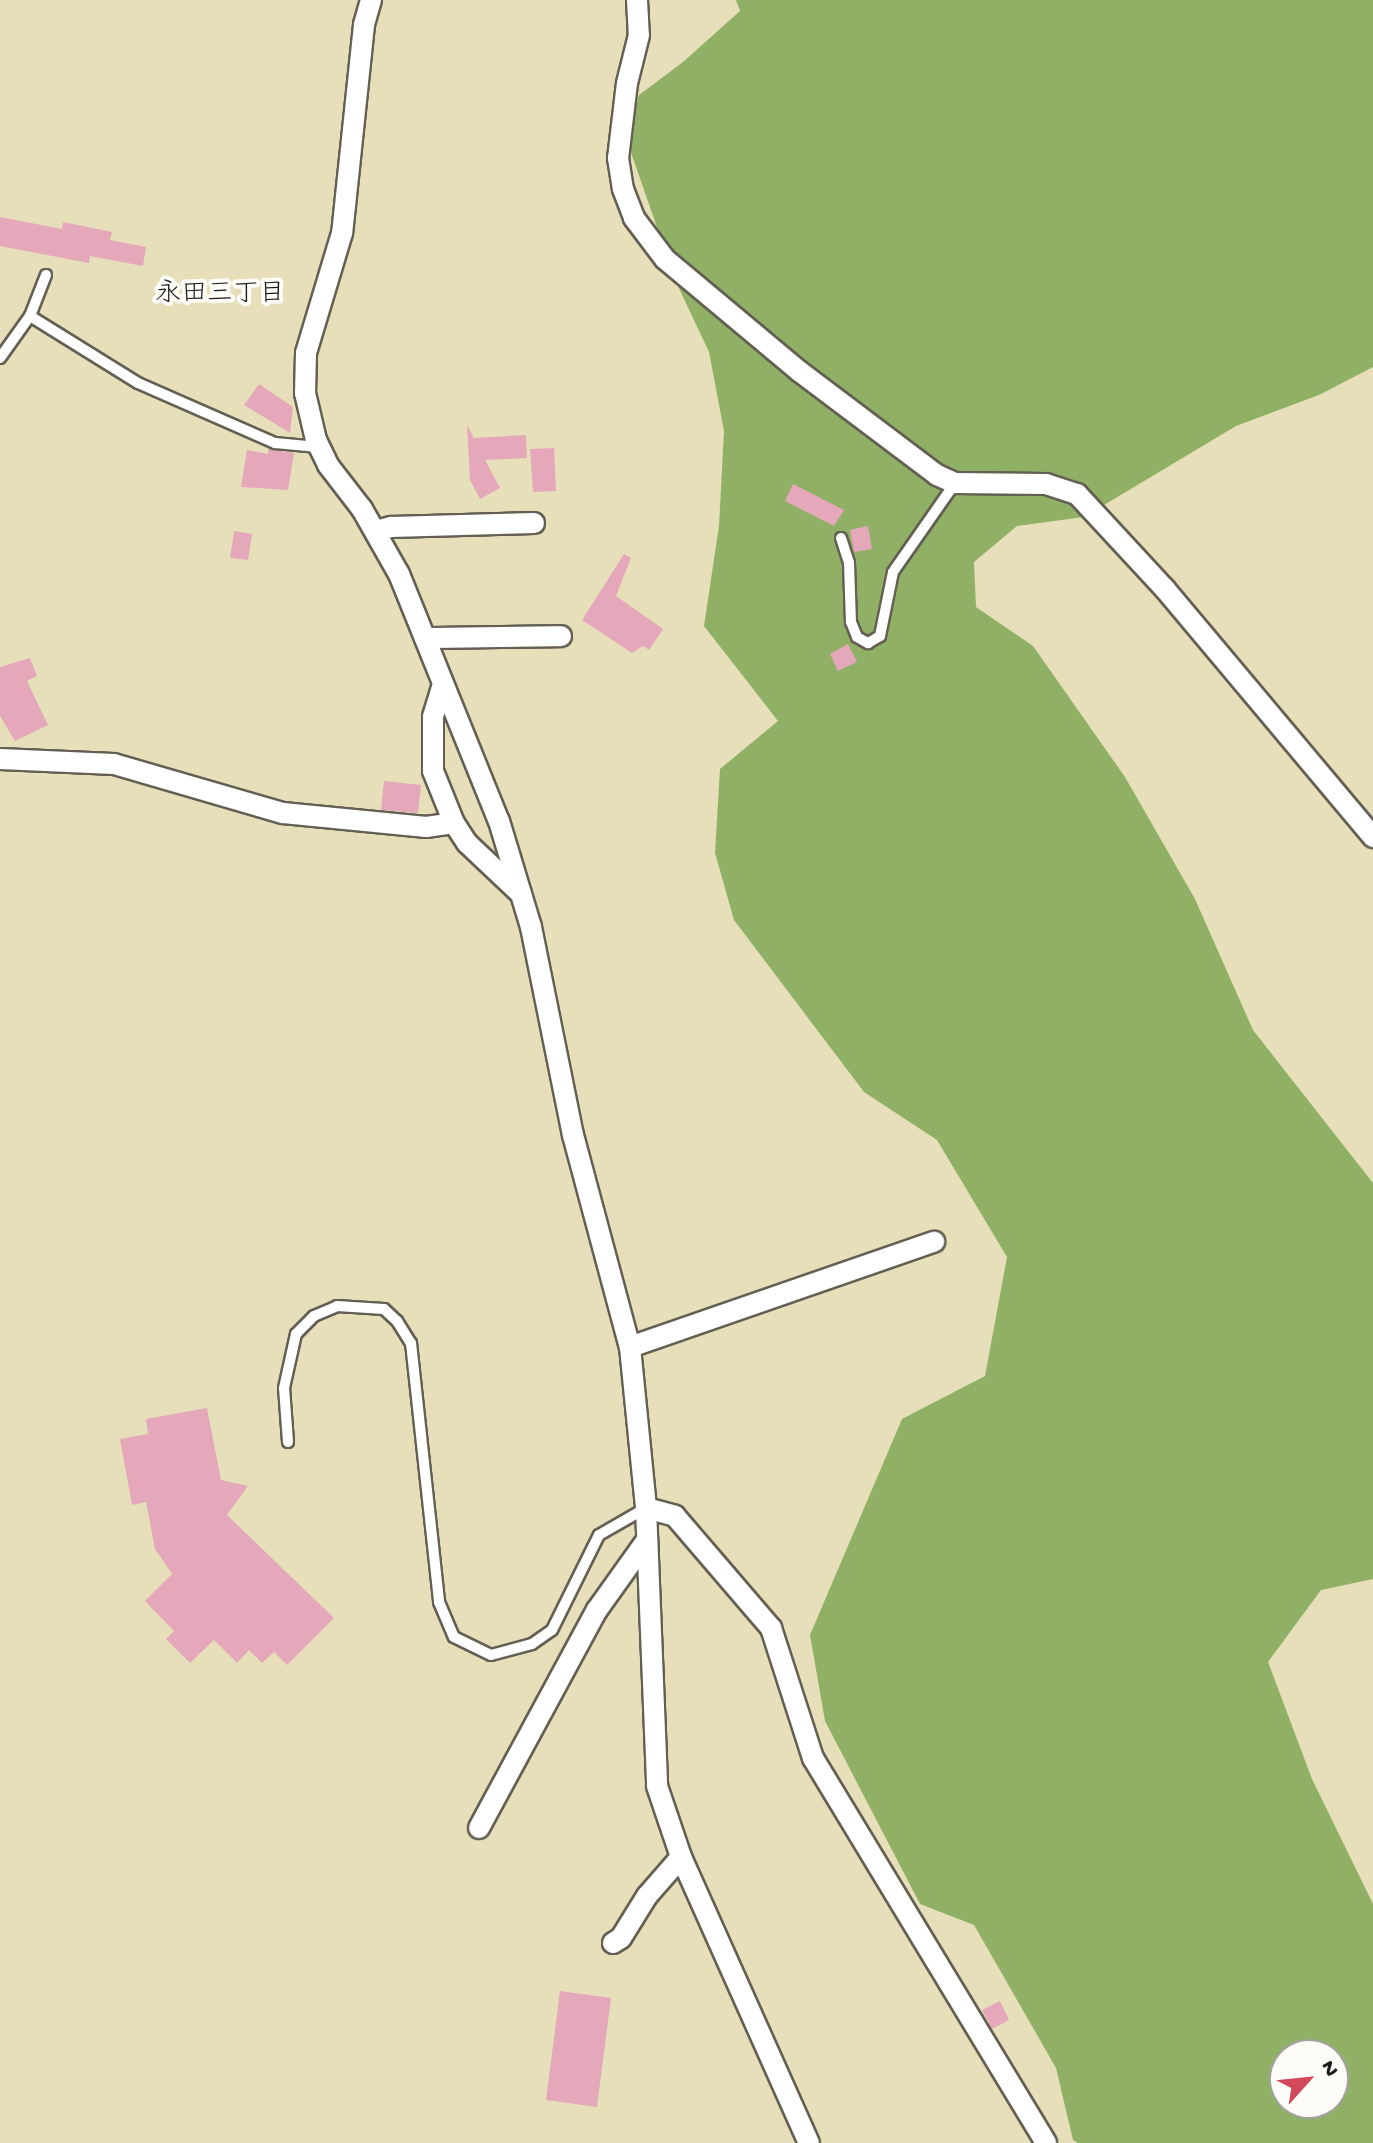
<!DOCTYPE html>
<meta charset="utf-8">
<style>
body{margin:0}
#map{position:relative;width:1373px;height:2143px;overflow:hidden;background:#e7dfba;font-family:"Gochi Hand","Klee One",sans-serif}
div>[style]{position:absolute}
.forest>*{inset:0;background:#90b165}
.building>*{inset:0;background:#e4a8ba}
.roads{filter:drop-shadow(2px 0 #636053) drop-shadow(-2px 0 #636053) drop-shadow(0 2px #636053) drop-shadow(0 -2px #636053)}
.service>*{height:10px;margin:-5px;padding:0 5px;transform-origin:5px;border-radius:5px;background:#fff}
.minor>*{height:20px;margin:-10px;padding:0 10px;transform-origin:10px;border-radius:10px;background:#fff}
span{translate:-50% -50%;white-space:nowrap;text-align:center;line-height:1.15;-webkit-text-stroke:8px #fdfcf7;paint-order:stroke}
.neighbourhood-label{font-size:26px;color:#1c1c1c}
.north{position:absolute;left:1269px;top:2039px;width:80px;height:80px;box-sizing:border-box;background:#fdfcf7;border:2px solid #a3a29f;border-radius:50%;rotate:63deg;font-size:22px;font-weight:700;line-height:32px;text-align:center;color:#1c1c1c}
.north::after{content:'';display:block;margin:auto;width:28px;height:36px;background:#d1495b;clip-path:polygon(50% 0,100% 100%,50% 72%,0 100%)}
</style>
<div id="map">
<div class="forest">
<div style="clip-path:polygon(evenodd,736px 0,1373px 0,1373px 367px,1319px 395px,1236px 426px,1084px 517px,1017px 526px,974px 562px,976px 607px,1033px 646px,1125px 777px,1195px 899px,1253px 1030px,1373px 1183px,1373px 1579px,1321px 1590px,1268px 1662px,1312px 1779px,1373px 1904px,1373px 2143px,1078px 2143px,1073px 2140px,1056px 2068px,974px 1925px,920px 1904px,825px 1721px,810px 1635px,902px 1419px,985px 1376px,1007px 1257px,937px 1140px,864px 1092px,734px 920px,715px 853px,720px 769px,778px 721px,704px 626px,719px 526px,724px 431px,709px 352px,676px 282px,627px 141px,639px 95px,683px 62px,740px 11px,736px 0,1285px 2055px,1333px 2055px,1333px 2103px,1285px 2103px,1285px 2055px)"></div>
</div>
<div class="building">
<div style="clip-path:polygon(0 217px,62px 229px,63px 222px,112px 232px,110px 240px,146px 247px,143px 266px,90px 256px,89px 263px,0 246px)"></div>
<div style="clip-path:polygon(259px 384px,293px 407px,290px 433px,244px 405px)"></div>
<div style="clip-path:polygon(467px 425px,474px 438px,526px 435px,527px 458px,485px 460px,500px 488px,480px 499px,470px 480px)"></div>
<div style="clip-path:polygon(554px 448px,556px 491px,533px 492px,530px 449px)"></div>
<div style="clip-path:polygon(268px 449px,294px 453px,288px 490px,241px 487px,247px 450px,268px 454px)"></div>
<div style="clip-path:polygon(793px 484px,844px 510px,834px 526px,785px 501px)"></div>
<div style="clip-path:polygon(868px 526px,872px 549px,854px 552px,850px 530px)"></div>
<div style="clip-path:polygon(234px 531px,252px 534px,248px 560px,230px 558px)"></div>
<div style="clip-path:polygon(624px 554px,631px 558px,616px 596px,663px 629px,649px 650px,643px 646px,632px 653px,582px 620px)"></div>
<div style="clip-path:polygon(848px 644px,857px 662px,838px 671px,830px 654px)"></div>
<div style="clip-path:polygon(30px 658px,37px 676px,27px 681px,48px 725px,15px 741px,0 716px,0 667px)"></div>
<div style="clip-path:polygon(384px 781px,421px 785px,418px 813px,381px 810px)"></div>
<div style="clip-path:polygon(207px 1408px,221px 1480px,248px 1486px,227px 1515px,334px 1618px,287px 1665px,274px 1652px,262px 1663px,249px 1650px,237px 1663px,214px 1640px,190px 1663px,166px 1639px,174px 1631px,145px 1601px,172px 1574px,155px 1549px,146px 1502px,132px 1505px,120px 1439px,148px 1434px,146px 1419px)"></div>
<div style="clip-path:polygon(560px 1991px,611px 1998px,597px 2107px,546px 2100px)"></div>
<div style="clip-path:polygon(1000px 2001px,1009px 2020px,992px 2029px,982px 2010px)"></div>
</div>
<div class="roads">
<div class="service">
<div style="left:30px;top:316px;width:127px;rotate:31.8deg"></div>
<div style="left:138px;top:383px;width:150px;rotate:23.7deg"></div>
<div style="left:275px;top:443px;width:43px;rotate:5.3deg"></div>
<div style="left:0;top:358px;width:52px;rotate:-54.5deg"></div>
<div style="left:30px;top:316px;width:44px;rotate:-68.7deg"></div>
<div style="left:841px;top:538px;width:26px;rotate:72deg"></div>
<div style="left:849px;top:563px;width:59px;rotate:88.1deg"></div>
<div style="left:851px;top:622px;width:16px;rotate:68deg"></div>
<div style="left:857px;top:637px;width:13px;rotate:29deg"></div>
<div style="left:868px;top:643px;width:14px;rotate:-30deg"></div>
<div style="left:880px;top:636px;width:65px;rotate:-78.5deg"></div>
<div style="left:893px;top:572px;width:108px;rotate:-55.1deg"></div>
<div style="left:288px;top:1442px;width:54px;rotate:-94.2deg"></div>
<div style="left:284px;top:1388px;width:55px;rotate:-77.5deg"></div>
<div style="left:296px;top:1334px;width:25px;rotate:-45deg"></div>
<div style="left:314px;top:1316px;width:25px;rotate:-23deg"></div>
<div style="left:337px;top:1306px;width:47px;rotate:3.7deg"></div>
<div style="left:384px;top:1309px;width:18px;rotate:43deg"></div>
<div style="left:397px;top:1321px;width:26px;rotate:58deg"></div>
<div style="left:411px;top:1343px;width:261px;rotate:83.8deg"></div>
<div style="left:439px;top:1602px;width:38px;rotate:67deg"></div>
<div style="left:454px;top:1637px;width:41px;rotate:25.9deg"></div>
<div style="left:491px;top:1655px;width:42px;rotate:-15deg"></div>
<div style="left:532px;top:1644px;width:24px;rotate:-35deg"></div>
<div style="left:552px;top:1630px;width:106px;rotate:-63.7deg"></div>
<div style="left:599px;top:1535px;width:54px;rotate:-29.9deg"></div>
</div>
<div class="minor">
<div style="left:371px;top:0;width:26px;rotate:106deg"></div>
<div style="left:364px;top:25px;width:209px;rotate:96deg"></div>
<div style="left:342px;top:233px;width:125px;rotate:106.7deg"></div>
<div style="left:306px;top:353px;width:40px;rotate:91.4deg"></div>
<div style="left:305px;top:393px;width:48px;rotate:76.8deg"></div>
<div style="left:316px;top:440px;width:28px;rotate:64deg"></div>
<div style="left:328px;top:465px;width:56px;rotate:52.3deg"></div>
<div style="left:362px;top:509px;width:75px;rotate:60.4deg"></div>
<div style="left:399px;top:574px;width:266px;rotate:68deg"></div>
<div style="left:499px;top:821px;width:111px;rotate:73.2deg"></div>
<div style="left:531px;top:927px;width:212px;rotate:78.6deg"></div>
<div style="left:573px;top:1135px;width:220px;rotate:75deg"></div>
<div style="left:630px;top:1347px;width:162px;rotate:84.3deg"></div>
<div style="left:646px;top:1508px;width:278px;rotate:87.7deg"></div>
<div style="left:657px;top:1786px;width:75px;rotate:71.3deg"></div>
<div style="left:681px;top:1857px;width:313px;rotate:65.9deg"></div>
<div style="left:637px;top:0;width:35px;rotate:87deg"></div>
<div style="left:639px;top:35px;width:49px;rotate:104deg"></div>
<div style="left:627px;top:83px;width:76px;rotate:96.8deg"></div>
<div style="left:618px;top:158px;width:31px;rotate:81deg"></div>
<div style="left:623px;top:189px;width:31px;rotate:69deg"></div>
<div style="left:634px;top:218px;width:51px;rotate:52.9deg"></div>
<div style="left:665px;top:259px;width:175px;rotate:39.9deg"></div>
<div style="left:799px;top:371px;width:173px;rotate:37deg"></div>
<div style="left:937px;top:475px;width:20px;rotate:24deg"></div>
<div style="left:955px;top:483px;width:91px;rotate:0.6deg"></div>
<div style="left:1046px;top:484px;width:33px;rotate:18deg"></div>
<div style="left:1077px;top:494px;width:129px;rotate:47.2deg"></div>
<div style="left:1165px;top:589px;width:324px;rotate:50deg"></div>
<div style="left:376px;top:531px;width:16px;rotate:-15deg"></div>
<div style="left:391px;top:527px;width:143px;rotate:-1.6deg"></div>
<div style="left:425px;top:638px;width:136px;rotate:-0.8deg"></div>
<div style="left:443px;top:684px;width:34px;rotate:107deg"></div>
<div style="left:433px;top:717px;width:54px;rotate:90deg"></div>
<div style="left:433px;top:771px;width:56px;rotate:68deg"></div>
<div style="left:454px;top:823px;width:24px;rotate:57deg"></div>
<div style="left:467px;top:843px;width:74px;rotate:43.4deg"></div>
<div style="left:0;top:759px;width:114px;rotate:2.5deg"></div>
<div style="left:114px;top:764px;width:176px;rotate:16.2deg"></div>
<div style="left:283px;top:813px;width:144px;rotate:5.6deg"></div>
<div style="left:426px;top:827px;width:28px;rotate:-8deg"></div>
<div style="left:630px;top:1347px;width:322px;rotate:-19.1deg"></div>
<div style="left:646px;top:1508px;width:30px;rotate:15deg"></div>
<div style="left:675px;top:1516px;width:148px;rotate:49.4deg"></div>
<div style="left:771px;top:1628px;width:137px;rotate:72.1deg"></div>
<div style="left:813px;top:1758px;width:450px;rotate:58.8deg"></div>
<div style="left:479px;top:1828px;width:248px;rotate:-61.6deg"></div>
<div style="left:597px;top:1610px;width:86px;rotate:-54.5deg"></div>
<div style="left:613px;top:1943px;width:9px;rotate:-32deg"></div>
<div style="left:621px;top:1938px;width:49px;rotate:-58.2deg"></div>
<div style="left:647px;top:1896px;width:52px;rotate:-48.9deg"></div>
</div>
</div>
<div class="neighbourhood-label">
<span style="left:220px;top:296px">永田三丁目</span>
</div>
<div class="north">N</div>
</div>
